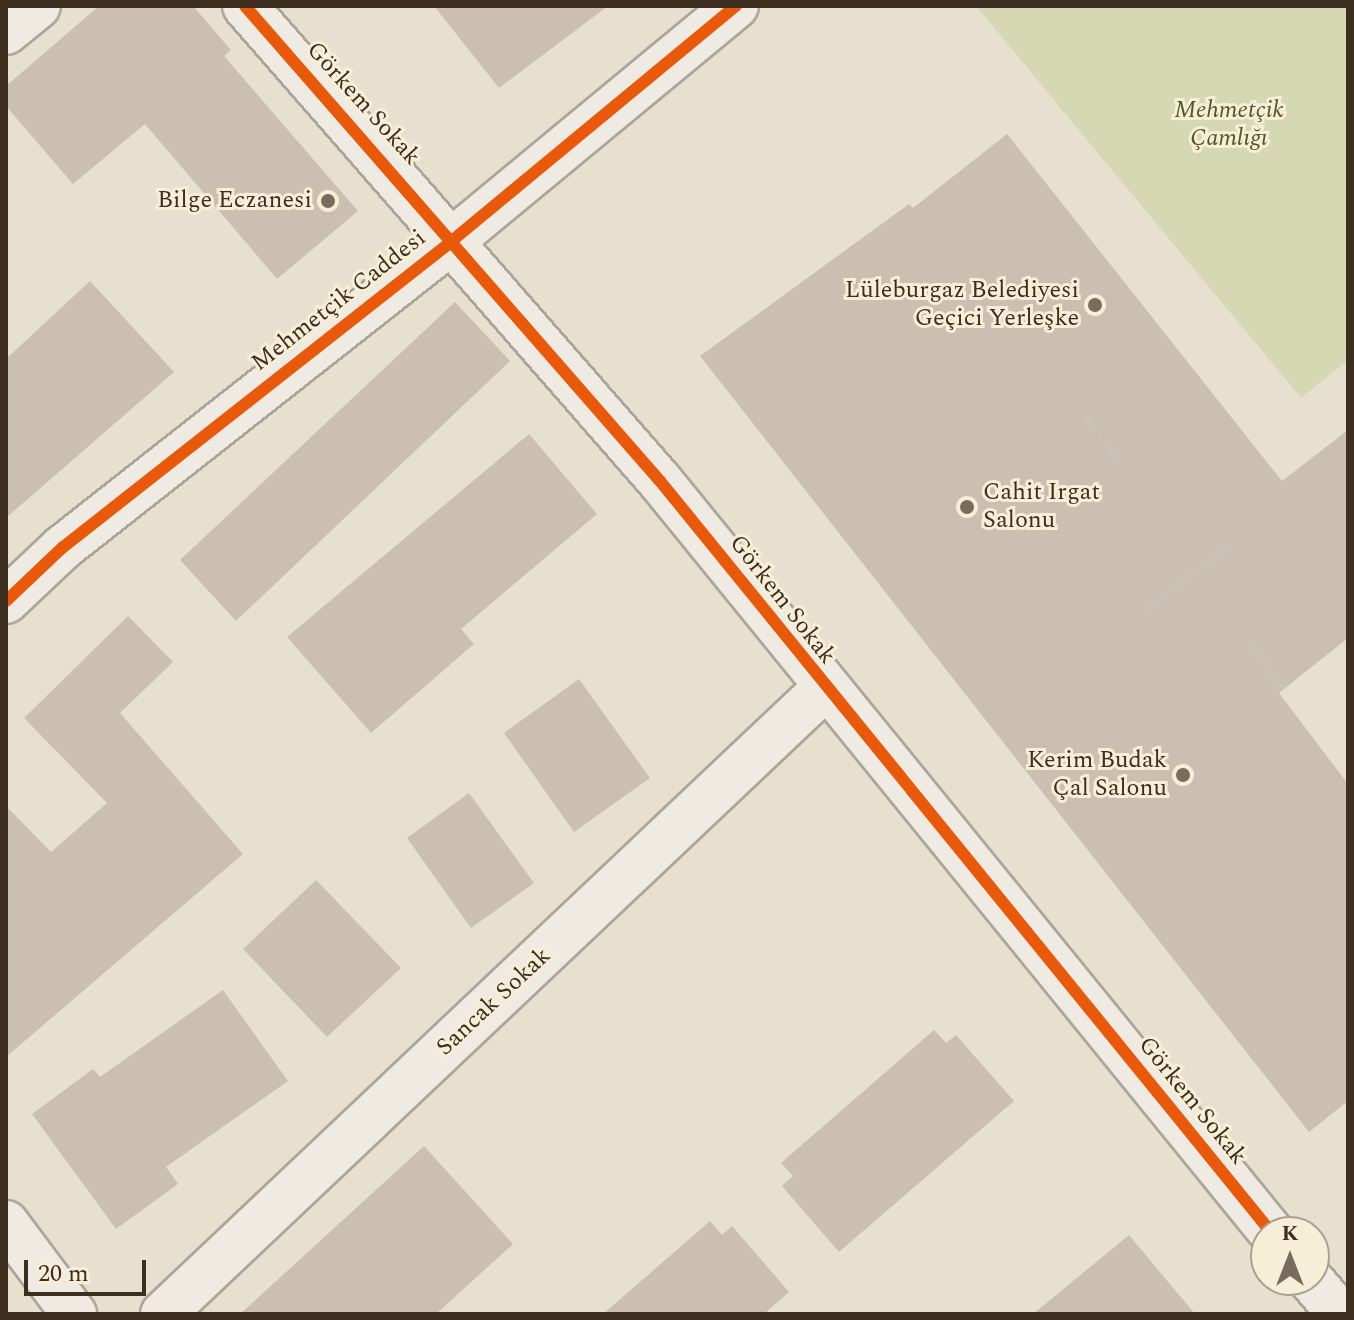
<!DOCTYPE html>
<meta charset="utf-8">
<style>
body{margin:0}
#map{position:relative;width:1354px;height:1320px;overflow:hidden;background:#e7e0d1;font-family:Spectral,serif}
div>[style]{position:absolute}
.green>*{inset:0;background:#d6d7b3}
.building>*{inset:0;background:#cbbfb2}
.path>*{height:5px;margin-top:-2.5px;transform-origin:0;background:repeating-linear-gradient(90deg,#c8c2b9 0 6px,transparent 0 10px)}
.roads{filter:drop-shadow(2px 0 #ada599) drop-shadow(-2px 0 #ada599) drop-shadow(0 2px #ada599) drop-shadow(0 -2px #ada599)}
.street>*{height:44px;margin:-22px;padding:0 22px;transform-origin:22px;border-radius:22px;background:#efebe3}
.secondary>*{height:44px;margin:-22px;padding:0 22px;transform-origin:22px;border-radius:22px;background:#efebe3}
.cycleway>*{height:12px;margin:-6px;padding:0 6px;transform-origin:6px;border-radius:6px;background:#e8590c}
.dots>*{width:22px;height:22px;translate:-50% -50%;box-sizing:border-box;border:4px solid #f7eed8;border-radius:50%}
span{translate:-50% -50%;white-space:nowrap;text-align:center;line-height:1.15;-webkit-text-stroke:6px #f7eed8;paint-order:stroke}
.street-label{font-size:24px;color:#3d2e20}
.park-label{font-size:24px;color:#4d5a26;font-style:italic}
.poi-label{font-size:24px;color:#3d2e20}
.right{translate:-100% -50%;text-align:right}
.left{translate:0 -50%;text-align:left}
.frame{position:absolute;inset:0;border:8px solid #3d2e20;pointer-events:none}
.north{position:absolute;left:1250px;top:1216px;width:80px;height:80px;box-sizing:border-box;background:#f7eed8;border:2px solid #ada18e;border-radius:50%;rotate:0deg;font-size:22px;font-weight:700;line-height:32px;text-align:center;color:#3d2e20}
.north::after{content:'';display:block;margin:auto;width:28px;height:36px;background:#786c5e;clip-path:polygon(50% 0,100% 100%,50% 72%,0 100%)}
.scale{position:absolute;left:24px;top:1260px;width:122px;height:36px;box-sizing:border-box;border:4px solid #3d2e20;border-top:0;padding-left:10px;font-size:24px;line-height:28px;white-space:nowrap;color:#3d2e20;-webkit-text-stroke:6px #f7eed8;paint-order:stroke}
</style>
<div id="map">
<div class="green">
<div style="clip-path:polygon(976px 6px,1348px 6px,1348px 360px,1301px 398px)"></div>
</div>
<div class="building">
<div style="clip-path:polygon(99px 6px,193px 6px,231px 50px,224px 56px,358px 211px,277px 279px,145px 124px,73px 184px,6px 106px,6px 86px)"></div>
<div style="clip-path:polygon(434px 6px,608px 6px,499px 88px)"></div>
<div style="clip-path:polygon(1007px 134px,1282px 481px,1348px 430px,1348px 638px,1279px 693px,1348px 784px,1348px 1101px,1309px 1132px,700px 356px,909px 204px,913px 208px)"></div>
<div style="clip-path:polygon(90px 281px,174px 372px,6px 518px,6px 359px)"></div>
<div style="clip-path:polygon(455px 302px,510px 361px,236px 621px,180px 560px)"></div>
<div style="clip-path:polygon(529px 434px,597px 514px,461px 629px,474px 644px,371px 733px,287px 637px)"></div>
<div style="clip-path:polygon(128px 616px,173px 662px,120px 713px,243px 854px,6px 1057px,6px 806px,51px 852px,107px 803px,24px 718px)"></div>
<div style="clip-path:polygon(579px 679px,650px 778px,574px 832px,504px 733px)"></div>
<div style="clip-path:polygon(469px 793px,534px 883px,471px 928px,407px 838px)"></div>
<div style="clip-path:polygon(316px 880px,401px 968px,327px 1037px,243px 949px)"></div>
<div style="clip-path:polygon(223px 990px,288px 1081px,166px 1167px,178px 1184px,116px 1229px,32px 1114px,93px 1069px,100px 1077px)"></div>
<div style="clip-path:polygon(934px 1030px,946px 1043px,956px 1035px,1014px 1101px,839px 1252px,782px 1186px,793px 1176px,781px 1163px)"></div>
<div style="clip-path:polygon(424px 1146px,513px 1244px,436px 1314px,240px 1314px)"></div>
<div style="clip-path:polygon(710px 1221px,722px 1235px,732px 1226px,789px 1292px,764px 1314px,603px 1314px)"></div>
<div style="clip-path:polygon(1129px 1235px,1195px 1314px,1033px 1314px)"></div>
</div>
<div class="path">
<div style="left:1086px;top:417px;width:56px;rotate:52.9deg"></div>
<div style="left:1148px;top:610px;width:110px;rotate:-38.7deg"></div>
<div style="left:1250px;top:644px;width:56px;rotate:52.9deg"></div>
</div>
<div class="roads">
<div class="street">
<div style="left:245px;top:6px;width:631px;rotate:48.86deg"></div>
<div style="left:660px;top:481px;width:968px;rotate:50.87deg"></div>
<div style="left:6px;top:32px;width:41px;rotate:-39.1deg"></div>
<div style="left:1311px;top:1280px;width:45px;rotate:49.5deg"></div>
<div style="left:163px;top:1314px;width:910px;rotate:-43.4deg"></div>
</div>
<div class="secondary">
<div style="left:6px;top:601px;width:77px;rotate:-43.4deg"></div>
<div style="left:62px;top:548px;width:499px;rotate:-38.2deg"></div>
<div style="left:454px;top:239px;width:366px;rotate:-39.6deg"></div>
<div style="left:6px;top:1223px;width:114px;rotate:53.2deg"></div>
</div>
</div>
<div class="cycleway">
<div style="left:245px;top:6px;width:631px;rotate:48.86deg"></div>
<div style="left:660px;top:481px;width:968px;rotate:50.87deg"></div>
<div style="left:6px;top:601px;width:77px;rotate:-43.4deg"></div>
<div style="left:62px;top:548px;width:499px;rotate:-38.2deg"></div>
<div style="left:454px;top:239px;width:366px;rotate:-39.6deg"></div>
</div>
<div class="dots">
<div style="left:328px;top:201px;background:#786c5e"></div>
<div style="left:1095px;top:305px;background:#786c5e"></div>
<div style="left:967px;top:507px;background:#786c5e"></div>
<div style="left:1183px;top:775px;background:#786c5e"></div>
</div>
<div class="street-label">
<span style="left:363px;top:104px;rotate:48deg">Görkem Sokak</span>
<span style="left:339px;top:301px;rotate:-38deg">Mehmetçik Caddesi</span>
<span style="left:782px;top:600px;rotate:52deg">Görkem Sokak</span>
<span style="left:494px;top:1002px;rotate:-43deg">Sancak Sokak</span>
<span style="left:1192px;top:1101px;rotate:51deg">Görkem Sokak</span>
</div>
<div class="park-label">
<span style="left:1229px;top:125px">Mehmetçik<br>Çamlığı</span>
</div>
<div class="poi-label">
<span class="right" style="left:312px;top:201px">Bilge Eczanesi</span>
<span class="right" style="left:1079px;top:305px">Lüleburgaz Belediyesi<br>Geçici Yerleşke</span>
<span class="left" style="left:983px;top:507px">Cahit Irgat<br>Salonu</span>
<span class="right" style="left:1167px;top:775px">Kerim Budak<br>Çal Salonu</span>
</div>
<div class="frame"></div>
<div class="north">K</div>
<div class="scale">20 m</div>
</div>
